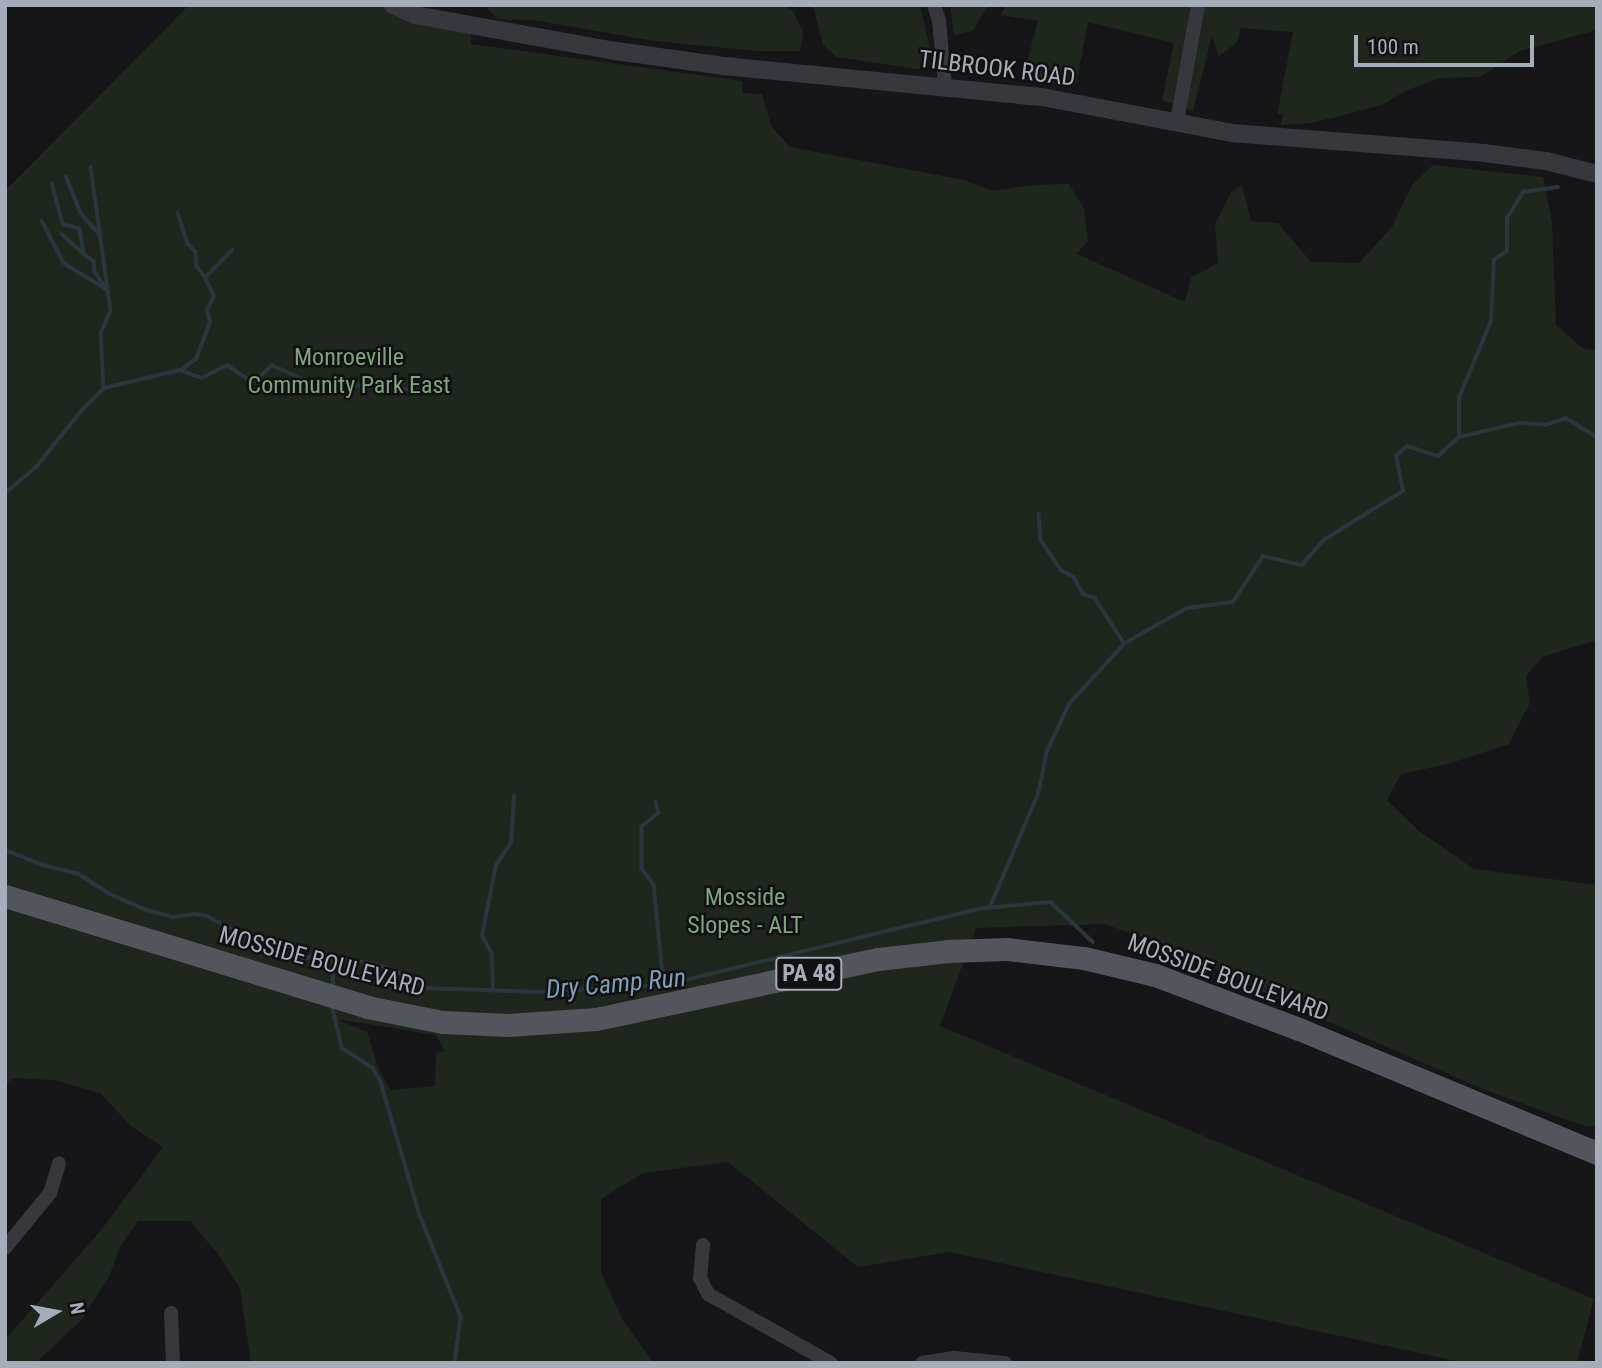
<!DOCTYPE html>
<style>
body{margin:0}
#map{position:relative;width:1602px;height:1368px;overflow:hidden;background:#161618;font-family:"Roboto Condensed",sans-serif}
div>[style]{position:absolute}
.green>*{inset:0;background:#1e261e}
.stream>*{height:3.5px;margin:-1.75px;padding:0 1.75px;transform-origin:1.75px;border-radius:1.75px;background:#2b363c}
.minor>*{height:14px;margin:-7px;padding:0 7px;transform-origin:7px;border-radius:7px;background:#37383d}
.tertiary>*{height:18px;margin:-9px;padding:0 9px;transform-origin:9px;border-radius:9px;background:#37383d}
.primary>*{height:23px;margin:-11.5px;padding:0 11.5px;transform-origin:11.5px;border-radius:11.5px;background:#53555c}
span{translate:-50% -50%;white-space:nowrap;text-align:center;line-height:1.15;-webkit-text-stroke:5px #111113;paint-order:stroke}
.shield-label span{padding:2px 5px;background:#111113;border:2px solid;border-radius:5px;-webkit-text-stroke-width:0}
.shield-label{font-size:23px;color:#a7adb8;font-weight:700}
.street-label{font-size:24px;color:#a7adb8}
.park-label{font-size:24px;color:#7ea47e}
.water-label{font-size:26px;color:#7d9eb4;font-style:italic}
.frame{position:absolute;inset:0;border:7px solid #a7adb8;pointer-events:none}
.north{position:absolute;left:21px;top:1277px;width:70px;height:70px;-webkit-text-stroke:5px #111113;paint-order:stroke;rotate:80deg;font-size:19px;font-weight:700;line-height:28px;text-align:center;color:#a7adb8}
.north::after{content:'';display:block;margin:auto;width:24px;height:32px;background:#a7adb8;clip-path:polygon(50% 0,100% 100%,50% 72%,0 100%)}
.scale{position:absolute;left:1354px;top:35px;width:180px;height:32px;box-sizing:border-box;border:4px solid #a7adb8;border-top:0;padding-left:9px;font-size:21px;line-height:24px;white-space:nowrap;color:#a7adb8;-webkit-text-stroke:5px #111113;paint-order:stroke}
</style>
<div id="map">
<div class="green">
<div style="clip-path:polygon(evenodd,189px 5px,393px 5px,471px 25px,471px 44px,742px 81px,742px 93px,762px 94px,771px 126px,790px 147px,964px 180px,993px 191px,1032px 185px,1069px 184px,1084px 209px,1088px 240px,1077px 254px,1185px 302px,1191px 278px,1218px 263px,1215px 224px,1232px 191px,1242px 185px,1251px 221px,1278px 223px,1311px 262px,1359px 263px,1392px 227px,1412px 185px,1433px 165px,1543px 177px,1552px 222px,1556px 325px,1582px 348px,1597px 351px,1597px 640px,1542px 657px,1526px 676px,1530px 703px,1509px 744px,1448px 764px,1401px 774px,1387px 800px,1419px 831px,1474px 869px,1597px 885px,1597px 1126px,1587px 1127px,1485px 1090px,1277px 999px,1168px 946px,1104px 924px,976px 928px,940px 1026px,1594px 1299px,1577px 1363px,1466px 1363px,949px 1252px,858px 1267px,728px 1162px,643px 1173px,601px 1199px,601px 1272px,622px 1319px,654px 1363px,251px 1363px,240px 1288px,218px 1254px,190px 1221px,138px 1221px,120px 1247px,109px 1277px,82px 1319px,36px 1363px,5px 1363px,5px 1340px,102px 1229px,163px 1147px,132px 1127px,100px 1093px,54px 1080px,13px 1078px,5px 1085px,5px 191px,189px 5px,336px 1019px,436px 1035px,445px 1051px,436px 1053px,435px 1086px,391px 1090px,379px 1070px,367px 1032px,336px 1019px)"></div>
<div style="clip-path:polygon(489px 5px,783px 5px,792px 10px,803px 32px,800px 51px,756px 51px,654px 41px,533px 20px,498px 19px,487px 8px)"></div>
<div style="clip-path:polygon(813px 5px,920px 5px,931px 53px,924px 70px,837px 57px,823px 45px)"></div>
<div style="clip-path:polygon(950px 5px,988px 5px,973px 31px,954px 35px)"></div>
<div style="clip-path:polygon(1006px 5px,1597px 5px,1597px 30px,1520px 51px,1480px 77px,1441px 78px,1407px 90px,1384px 104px,1352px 113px,1311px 123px,1281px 125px,1283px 113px,1277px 115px,1293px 32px,1241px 28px,1237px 42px,1219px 56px,1212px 36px,1193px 111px,1162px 100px,1174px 43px,1088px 22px,1076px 85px,1022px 81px,1038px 21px,1001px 15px)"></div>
</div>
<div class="stream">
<div style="left:91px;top:167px;width:145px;rotate:82.1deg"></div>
<div style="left:111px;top:311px;width:24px;rotate:114deg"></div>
<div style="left:101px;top:333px;width:55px;rotate:86.9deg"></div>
<div style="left:66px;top:176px;width:40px;rotate:68deg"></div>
<div style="left:81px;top:213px;width:28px;rotate:49deg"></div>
<div style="left:52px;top:183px;width:42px;rotate:75deg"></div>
<div style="left:63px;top:224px;width:18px;rotate:16deg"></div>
<div style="left:80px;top:229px;width:25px;rotate:81deg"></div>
<div style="left:84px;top:254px;width:12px;rotate:35deg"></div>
<div style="left:94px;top:261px;width:11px;rotate:85deg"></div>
<div style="left:95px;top:272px;width:19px;rotate:55deg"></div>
<div style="left:178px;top:213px;width:33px;rotate:72deg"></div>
<div style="left:188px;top:244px;width:11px;rotate:45deg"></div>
<div style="left:196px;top:252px;width:14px;rotate:86deg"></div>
<div style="left:197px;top:266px;width:14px;rotate:54deg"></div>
<div style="left:42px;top:221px;width:47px;rotate:62.4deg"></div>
<div style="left:64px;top:263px;width:49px;rotate:31.8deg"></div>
<div style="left:62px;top:234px;width:30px;rotate:42deg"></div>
<div style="left:181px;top:370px;width:19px;rotate:-36deg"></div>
<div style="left:196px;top:359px;width:39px;rotate:-69deg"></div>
<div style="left:210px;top:323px;width:13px;rotate:-103deg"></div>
<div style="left:207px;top:310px;width:15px;rotate:-62deg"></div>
<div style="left:214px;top:297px;width:21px;rotate:-115deg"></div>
<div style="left:205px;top:278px;width:39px;rotate:-46deg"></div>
<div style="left:1459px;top:437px;width:39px;rotate:-90deg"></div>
<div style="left:1459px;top:398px;width:83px;rotate:-67.4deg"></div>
<div style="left:1491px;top:321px;width:61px;rotate:-87.2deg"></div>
<div style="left:1494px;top:260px;width:16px;rotate:-35deg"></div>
<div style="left:1507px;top:251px;width:33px;rotate:-90deg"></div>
<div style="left:1507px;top:218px;width:31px;rotate:-58deg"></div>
<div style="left:1523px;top:192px;width:35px;rotate:-8deg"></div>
<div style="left:5px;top:493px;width:40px;rotate:-40deg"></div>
<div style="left:36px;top:467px;width:73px;rotate:-51.1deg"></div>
<div style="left:82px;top:410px;width:31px;rotate:-45deg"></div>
<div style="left:104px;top:388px;width:78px;rotate:-13.3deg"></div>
<div style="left:180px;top:370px;width:23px;rotate:20deg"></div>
<div style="left:202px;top:378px;width:28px;rotate:-27deg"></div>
<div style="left:227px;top:365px;width:32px;rotate:34deg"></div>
<div style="left:254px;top:383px;width:25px;rotate:-45deg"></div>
<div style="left:272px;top:365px;width:41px;rotate:24.7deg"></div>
<div style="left:309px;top:382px;width:124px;rotate:4.2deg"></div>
<div style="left:1039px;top:514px;width:26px;rotate:86deg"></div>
<div style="left:1041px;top:540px;width:36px;rotate:56deg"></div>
<div style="left:1061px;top:570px;width:15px;rotate:28deg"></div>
<div style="left:1074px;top:577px;width:19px;rotate:62deg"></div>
<div style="left:1083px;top:594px;width:13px;rotate:18deg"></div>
<div style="left:1095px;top:598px;width:54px;rotate:57.2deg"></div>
<div style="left:656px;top:802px;width:11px;rotate:75deg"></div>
<div style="left:659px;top:813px;width:22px;rotate:141deg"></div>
<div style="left:642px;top:827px;width:42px;rotate:90deg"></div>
<div style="left:642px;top:869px;width:20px;rotate:53deg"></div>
<div style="left:654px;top:885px;width:100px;rotate:84.3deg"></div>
<div style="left:5px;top:850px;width:41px;rotate:21.5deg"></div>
<div style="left:43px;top:865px;width:37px;rotate:14deg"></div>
<div style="left:79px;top:874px;width:37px;rotate:33deg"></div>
<div style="left:110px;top:894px;width:40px;rotate:23.4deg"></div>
<div style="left:147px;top:910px;width:27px;rotate:15deg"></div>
<div style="left:173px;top:917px;width:22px;rotate:-8deg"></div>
<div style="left:195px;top:914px;width:12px;rotate:9deg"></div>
<div style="left:207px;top:916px;width:80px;rotate:27.5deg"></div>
<div style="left:278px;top:953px;width:24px;rotate:12deg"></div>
<div style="left:301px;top:958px;width:32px;rotate:-2deg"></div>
<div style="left:333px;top:957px;width:39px;rotate:9deg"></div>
<div style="left:372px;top:963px;width:43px;rotate:18.9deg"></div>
<div style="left:413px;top:977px;width:16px;rotate:43deg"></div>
<div style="left:425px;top:988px;width:112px;rotate:2deg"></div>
<div style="left:537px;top:992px;width:127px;rotate:-3.2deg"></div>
<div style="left:664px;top:985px;width:328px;rotate:-13.6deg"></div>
<div style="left:983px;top:908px;width:68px;rotate:-5deg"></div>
<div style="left:1051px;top:902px;width:58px;rotate:43.6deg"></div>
<div style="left:990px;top:907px;width:123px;rotate:-67deg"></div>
<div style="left:1038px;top:794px;width:44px;rotate:-78.2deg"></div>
<div style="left:1047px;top:751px;width:52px;rotate:-64.9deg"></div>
<div style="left:1069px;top:704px;width:83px;rotate:-47.4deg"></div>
<div style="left:1125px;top:643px;width:71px;rotate:-29.4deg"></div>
<div style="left:1187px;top:608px;width:46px;rotate:-7.4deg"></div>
<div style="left:1233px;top:602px;width:55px;rotate:-56.9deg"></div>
<div style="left:1263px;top:556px;width:40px;rotate:13deg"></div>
<div style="left:1302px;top:565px;width:35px;rotate:-49deg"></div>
<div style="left:1325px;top:539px;width:92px;rotate:-31.6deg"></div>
<div style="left:1403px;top:491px;width:36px;rotate:-101deg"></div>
<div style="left:1396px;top:456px;width:15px;rotate:-42deg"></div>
<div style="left:1407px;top:446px;width:33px;rotate:18deg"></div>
<div style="left:1438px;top:456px;width:28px;rotate:-42deg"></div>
<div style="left:1459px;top:437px;width:62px;rotate:-13.1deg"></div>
<div style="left:1519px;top:423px;width:26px;rotate:4deg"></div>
<div style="left:1545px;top:425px;width:22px;rotate:-18deg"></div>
<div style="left:1566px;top:418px;width:36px;rotate:32deg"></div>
<div style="left:333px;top:986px;width:29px;rotate:-90deg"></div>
<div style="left:493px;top:990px;width:36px;rotate:-92deg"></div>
<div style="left:492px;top:954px;width:21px;rotate:-119deg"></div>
<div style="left:482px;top:936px;width:72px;rotate:-78.8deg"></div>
<div style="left:496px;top:865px;width:27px;rotate:-56deg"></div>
<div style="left:511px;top:843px;width:47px;rotate:-86.3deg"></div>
<div style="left:333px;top:1008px;width:41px;rotate:77.3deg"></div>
<div style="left:342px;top:1048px;width:37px;rotate:33deg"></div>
<div style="left:373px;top:1068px;width:16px;rotate:60deg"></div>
<div style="left:381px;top:1082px;width:139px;rotate:73.7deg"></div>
<div style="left:420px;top:1215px;width:110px;rotate:68.1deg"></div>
<div style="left:461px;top:1317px;width:46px;rotate:97.4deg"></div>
</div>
<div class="minor">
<div style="left:934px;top:5px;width:16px;rotate:72deg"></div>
<div style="left:939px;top:20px;width:67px;rotate:84.9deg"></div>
<div style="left:1177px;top:121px;width:118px;rotate:-79.7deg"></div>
<div style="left:703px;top:1245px;width:33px;rotate:95deg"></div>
<div style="left:700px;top:1278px;width:18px;rotate:63deg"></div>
<div style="left:708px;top:1294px;width:141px;rotate:29.3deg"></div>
<div style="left:5px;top:1248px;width:71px;rotate:-50.7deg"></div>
<div style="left:50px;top:1193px;width:31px;rotate:-73deg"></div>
<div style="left:171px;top:1313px;width:50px;rotate:87.7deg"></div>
<div style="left:922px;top:1363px;width:32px;rotate:-9deg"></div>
<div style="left:954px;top:1358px;width:51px;rotate:5.6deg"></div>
</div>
<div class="tertiary">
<div style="left:393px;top:5px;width:24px;rotate:24deg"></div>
<div style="left:415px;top:15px;width:204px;rotate:10.2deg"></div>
<div style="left:616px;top:51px;width:109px;rotate:7.9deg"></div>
<div style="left:724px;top:66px;width:320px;rotate:5.6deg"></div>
<div style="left:1042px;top:97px;width:193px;rotate:10.7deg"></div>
<div style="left:1232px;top:133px;width:253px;rotate:4.5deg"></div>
<div style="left:1484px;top:153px;width:63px;rotate:7.4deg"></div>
<div style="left:1546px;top:161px;width:53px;rotate:14.3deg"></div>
</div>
<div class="primary">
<div style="left:5px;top:896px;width:379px;rotate:17deg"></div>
<div style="left:367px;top:1007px;width:77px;rotate:11.2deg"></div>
<div style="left:443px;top:1022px;width:65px;rotate:2.6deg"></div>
<div style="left:508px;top:1025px;width:88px;rotate:-3.9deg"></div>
<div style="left:596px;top:1019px;width:288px;rotate:-12deg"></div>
<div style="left:878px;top:959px;width:70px;rotate:-6.5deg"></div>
<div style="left:948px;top:951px;width:59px;rotate:-1.9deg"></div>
<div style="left:1007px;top:949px;width:78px;rotate:6.7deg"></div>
<div style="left:1084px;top:958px;width:73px;rotate:13.5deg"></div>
<div style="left:1155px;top:975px;width:154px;rotate:20.6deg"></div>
<div style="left:1299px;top:1029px;width:323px;rotate:22.6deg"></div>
</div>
<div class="shield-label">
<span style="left:809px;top:974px">PA 48</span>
</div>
<div class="street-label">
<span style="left:997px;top:69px;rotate:7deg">TILBROOK ROAD</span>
<span style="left:322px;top:962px;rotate:15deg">MOSSIDE BOULEVARD</span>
<span style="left:1228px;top:978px;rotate:20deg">MOSSIDE BOULEVARD</span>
</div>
<div class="park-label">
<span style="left:349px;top:372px">Monroeville<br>Community Park East</span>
<span style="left:745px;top:912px">Mosside<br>Slopes - ALT</span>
</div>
<div class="water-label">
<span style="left:616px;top:984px;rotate:-5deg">Dry Camp Run</span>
</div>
<div class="frame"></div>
<div class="north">N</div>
<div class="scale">100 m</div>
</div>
